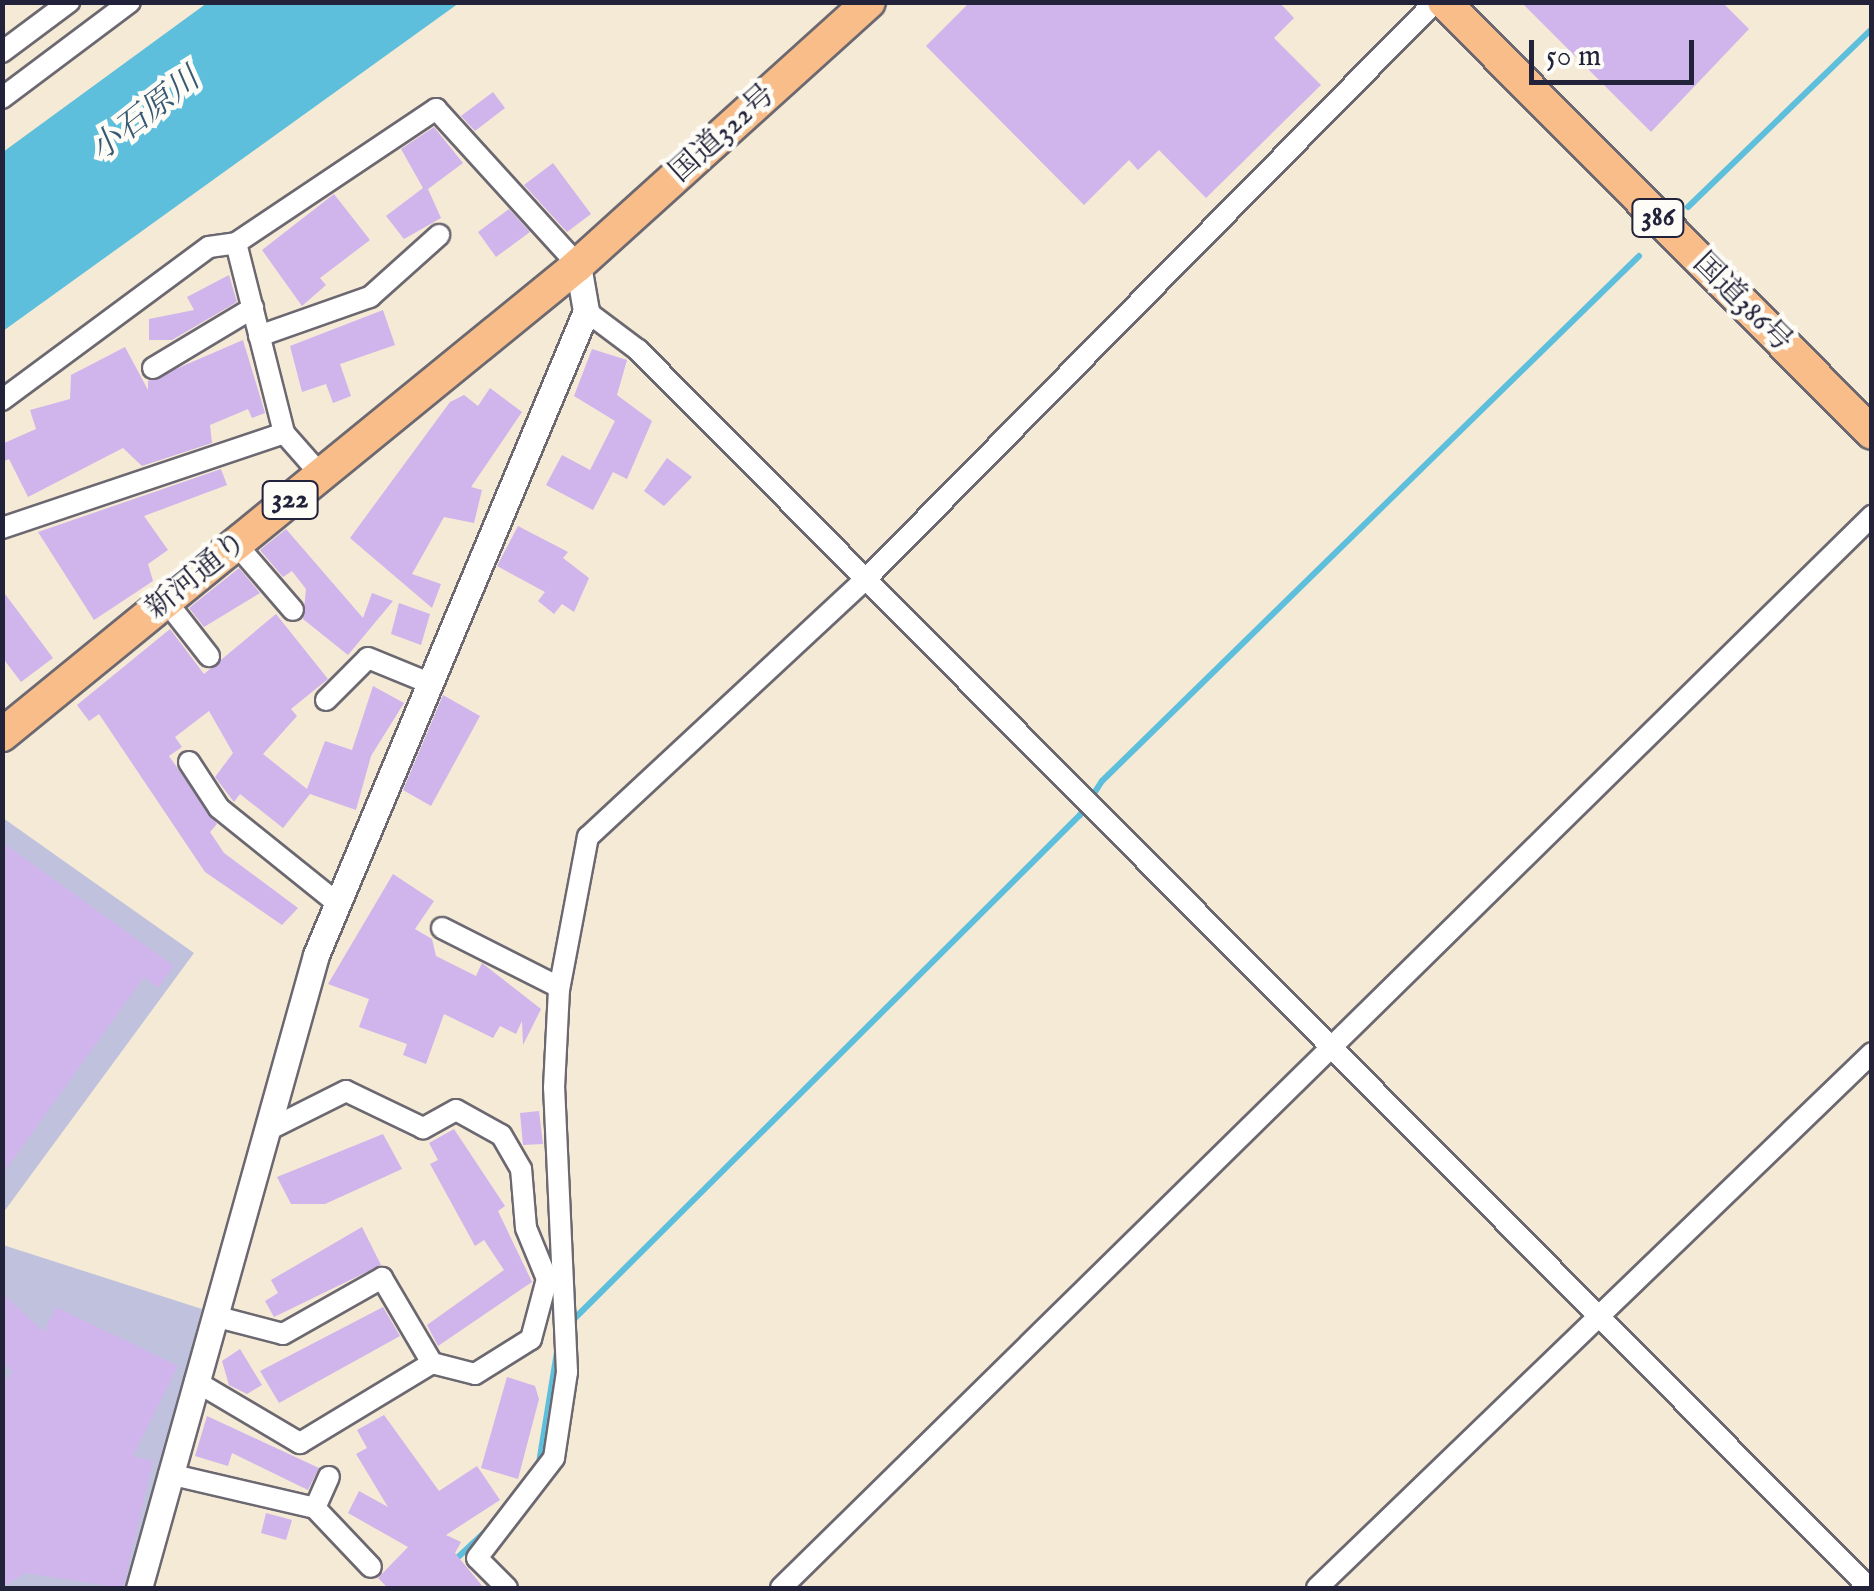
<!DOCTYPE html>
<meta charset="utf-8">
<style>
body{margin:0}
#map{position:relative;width:1874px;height:1591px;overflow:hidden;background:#f5ead5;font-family:"IM FELL English","Noto Serif JP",serif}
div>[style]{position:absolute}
.industrial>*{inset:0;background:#c0c2dd}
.water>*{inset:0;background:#5dbfdc}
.stream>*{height:6px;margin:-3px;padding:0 3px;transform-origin:3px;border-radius:3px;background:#5dbfdc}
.building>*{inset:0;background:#d0b4ec}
.roads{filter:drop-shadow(2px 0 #6c6871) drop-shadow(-2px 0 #6c6871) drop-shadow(0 2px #6c6871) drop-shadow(0 -2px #6c6871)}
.minor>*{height:20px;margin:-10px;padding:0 10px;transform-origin:10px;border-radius:10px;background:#fff}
.tertiary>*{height:25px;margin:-12.5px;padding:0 12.5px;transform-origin:12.5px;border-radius:12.5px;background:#fff}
.trunk>*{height:32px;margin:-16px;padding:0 16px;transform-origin:16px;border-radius:16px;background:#f8bd88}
span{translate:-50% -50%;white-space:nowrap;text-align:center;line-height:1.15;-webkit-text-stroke:9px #fdfcf7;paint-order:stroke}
.shield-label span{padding:2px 8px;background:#fdfcf7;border:2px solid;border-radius:8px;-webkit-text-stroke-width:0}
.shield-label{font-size:28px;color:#22223b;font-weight:700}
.street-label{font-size:30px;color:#22223b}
.water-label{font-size:32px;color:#375973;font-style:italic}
.frame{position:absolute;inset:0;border:5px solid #22223b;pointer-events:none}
.scale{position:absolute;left:1529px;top:40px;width:165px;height:45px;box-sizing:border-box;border:5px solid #22223b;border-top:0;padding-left:12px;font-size:30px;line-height:35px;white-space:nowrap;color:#22223b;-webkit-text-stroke:8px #fdfcf7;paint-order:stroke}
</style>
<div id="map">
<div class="industrial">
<div style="clip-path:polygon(3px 818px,194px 953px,3px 1213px)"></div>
<div style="clip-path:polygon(3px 1245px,202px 1309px,127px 1588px,3px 1588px)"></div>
</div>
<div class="water">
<div style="clip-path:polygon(207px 3px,459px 3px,3px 331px,3px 152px)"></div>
</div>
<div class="stream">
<div style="left:1688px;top:207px;width:256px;rotate:-44.1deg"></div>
<div style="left:572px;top:1321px;width:717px;rotate:-44.89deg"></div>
<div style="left:1080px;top:815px;width:40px;rotate:-57.1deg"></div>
<div style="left:1102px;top:781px;width:751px;rotate:-44.35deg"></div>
<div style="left:539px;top:1463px;width:131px;rotate:-80.8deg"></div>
<div style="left:455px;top:1560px;width:42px;rotate:-43.1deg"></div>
</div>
<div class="building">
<div style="clip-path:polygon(970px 2px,1279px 2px,1294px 18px,1274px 38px,1321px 85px,1206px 198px,1159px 150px,1138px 170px,1129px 160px,1084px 205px,926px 46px)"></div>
<div style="clip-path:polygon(1521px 2px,1722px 2px,1749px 29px,1651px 132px)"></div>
<div style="clip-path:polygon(493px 92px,505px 108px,475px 131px,461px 116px)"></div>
<div style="clip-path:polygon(434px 127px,463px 163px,428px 189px,441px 218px,404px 239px,386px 216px,423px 188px,401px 149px)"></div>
<div style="clip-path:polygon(553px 163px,591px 214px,567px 232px,524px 185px)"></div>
<div style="clip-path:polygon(334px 194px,370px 240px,320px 278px,326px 285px,302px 306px,262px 250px)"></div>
<div style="clip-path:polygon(509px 209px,530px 232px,496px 257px,478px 232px)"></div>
<div style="clip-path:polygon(229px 275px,237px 302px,172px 340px,149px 340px,149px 319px,194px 310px,187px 297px)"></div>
<div style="clip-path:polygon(383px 310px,395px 345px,340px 364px,351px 396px,333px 403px,326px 384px,302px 392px,290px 346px)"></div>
<div style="clip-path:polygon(243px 340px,265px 413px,252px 418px,248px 409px,210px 425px,212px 443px,142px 466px,123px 448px,28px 497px,9px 459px,2px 462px,2px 444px,36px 429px,30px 410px,70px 399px,71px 375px,125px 347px,148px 390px,148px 381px)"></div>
<div style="clip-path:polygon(592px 349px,627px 360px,617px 395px,652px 421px,627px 479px,613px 472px,593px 510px,546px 485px,562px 455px,590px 470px,615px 421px,574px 396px)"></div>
<div style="clip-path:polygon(490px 388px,522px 412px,471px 487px,482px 490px,474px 523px,444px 517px,412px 574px,441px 584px,432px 608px,350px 538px,450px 402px,464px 395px,478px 406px)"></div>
<div style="clip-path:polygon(667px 458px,692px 477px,664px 506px,644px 491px)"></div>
<div style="clip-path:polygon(221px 469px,227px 485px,144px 516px,168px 550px,148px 564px,153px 581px,94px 620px,38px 532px)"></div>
<div style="clip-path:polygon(518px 526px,568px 552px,563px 558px,589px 578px,574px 612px,562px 604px,554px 614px,538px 601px,545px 592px,497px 566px)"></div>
<div style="clip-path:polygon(286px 529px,363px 618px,372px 593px,393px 601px,348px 655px,303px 619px,306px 589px,292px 571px,283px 577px,260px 550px)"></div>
<div style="clip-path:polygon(239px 568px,260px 593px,204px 627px,189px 608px)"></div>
<div style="clip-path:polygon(2px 590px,53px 658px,21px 682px,2px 657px)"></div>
<div style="clip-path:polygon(399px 603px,430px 614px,421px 645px,391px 634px)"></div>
<div style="clip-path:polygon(276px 614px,328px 679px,291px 709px,297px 716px,263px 754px,307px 789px,325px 741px,352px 750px,373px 686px,404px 703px,371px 756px,356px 810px,310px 794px,283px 828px,240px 794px,234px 802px,215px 777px,233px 753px,209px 711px,175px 737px,182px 747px,169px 756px,217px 824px,210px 832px,224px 853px,298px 908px,282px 925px,205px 872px,99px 714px,89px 721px,77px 705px,170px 629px,204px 674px)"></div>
<div style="clip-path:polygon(443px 695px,480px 716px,431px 806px,403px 790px)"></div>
<div style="clip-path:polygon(2px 842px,174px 966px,158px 988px,144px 977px,2px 1175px)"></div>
<div style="clip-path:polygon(393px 874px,434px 901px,415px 929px,432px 939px,436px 956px,476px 976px,482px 963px,541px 1009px,523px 1045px,522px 1021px,516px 1034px,500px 1026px,493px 1038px,444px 1014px,426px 1064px,403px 1055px,407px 1044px,359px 1027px,369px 999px,328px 984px)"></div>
<div style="clip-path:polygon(539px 1111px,543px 1144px,523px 1145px,520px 1113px)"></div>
<div style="clip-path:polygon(454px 1129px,505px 1206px,498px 1211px,532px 1282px,438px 1346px,427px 1325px,504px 1270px,484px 1240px,475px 1246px,430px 1164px,438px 1160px,429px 1143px)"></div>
<div style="clip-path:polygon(383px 1134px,402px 1169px,325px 1204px,291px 1204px,277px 1177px)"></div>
<div style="clip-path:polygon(362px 1227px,381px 1265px,274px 1317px,265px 1301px,278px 1293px,271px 1280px)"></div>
<div style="clip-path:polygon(2px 1293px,44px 1332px,56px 1307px,178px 1366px,133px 1456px,153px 1461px,123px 1588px,25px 1573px,2px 1588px,2px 1384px,13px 1372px,2px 1362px)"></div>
<div style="clip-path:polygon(383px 1307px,400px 1336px,279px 1403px,260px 1371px)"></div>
<div style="clip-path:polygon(240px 1349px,262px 1385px,247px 1394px,229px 1385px,222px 1361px)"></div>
<div style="clip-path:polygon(507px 1377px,535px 1386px,539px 1399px,518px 1479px,481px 1468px)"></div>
<div style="clip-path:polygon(384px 1415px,439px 1491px,477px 1466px,500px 1500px,446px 1535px,461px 1542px,455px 1553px,484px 1588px,388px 1588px,378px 1578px,408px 1547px,348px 1513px,359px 1491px,388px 1507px,356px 1454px,367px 1448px,357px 1430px)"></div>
<div style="clip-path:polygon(207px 1416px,319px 1468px,308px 1490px,232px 1453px,228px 1466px,195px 1456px)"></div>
<div style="clip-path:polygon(266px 1513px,292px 1520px,286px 1540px,261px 1533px)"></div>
</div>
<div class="roads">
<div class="minor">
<div style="left:2px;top:52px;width:84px;rotate:-36.7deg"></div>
<div style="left:2px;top:98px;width:160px;rotate:-36.9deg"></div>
<div style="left:236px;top:243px;width:196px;rotate:75.8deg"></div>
<div style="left:284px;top:433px;width:56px;rotate:48.6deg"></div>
<div style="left:586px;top:311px;width:65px;rotate:36.9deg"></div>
<div style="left:638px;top:350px;width:1746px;rotate:45.16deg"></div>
<div style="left:259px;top:336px;width:118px;rotate:-19.4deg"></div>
<div style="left:370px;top:297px;width:93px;rotate:-41.9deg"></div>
<div style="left:153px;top:368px;width:117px;rotate:-31deg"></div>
<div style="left:2px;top:400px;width:257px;rotate:-36.5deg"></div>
<div style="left:209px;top:247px;width:27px;rotate:-8deg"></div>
<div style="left:236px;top:243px;width:241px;rotate:-33.8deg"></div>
<div style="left:436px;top:109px;width:211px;rotate:47.7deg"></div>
<div style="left:2px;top:528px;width:298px;rotate:-18.6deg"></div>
<div style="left:236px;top:544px;width:87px;rotate:49.2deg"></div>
<div style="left:166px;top:601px;width:70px;rotate:52deg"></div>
<div style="left:326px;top:700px;width:59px;rotate:-45deg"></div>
<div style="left:368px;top:658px;width:66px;rotate:22.3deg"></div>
<div style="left:189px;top:762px;width:55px;rotate:56.9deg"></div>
<div style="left:219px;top:808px;width:151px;rotate:38.8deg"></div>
<div style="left:442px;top:928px;width:131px;rotate:26.8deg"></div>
<div style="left:214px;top:1316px;width:71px;rotate:14.6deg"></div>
<div style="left:283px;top:1334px;width:114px;rotate:-29.5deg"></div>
<div style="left:382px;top:1278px;width:99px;rotate:59.5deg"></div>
<div style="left:195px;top:1381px;width:122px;rotate:30.6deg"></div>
<div style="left:300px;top:1443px;width:154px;rotate:-31.2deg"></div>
<div style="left:432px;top:1363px;width:44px;rotate:14.3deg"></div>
<div style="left:475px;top:1374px;width:66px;rotate:-32deg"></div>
<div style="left:531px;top:1339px;width:62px;rotate:-75.1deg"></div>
<div style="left:547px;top:1279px;width:55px;rotate:-112.4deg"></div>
<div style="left:526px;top:1228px;width:59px;rotate:-94.8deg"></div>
<div style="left:521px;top:1169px;width:39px;rotate:-120deg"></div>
<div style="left:501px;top:1135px;width:51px;rotate:-150.9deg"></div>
<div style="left:456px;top:1110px;width:38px;rotate:151deg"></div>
<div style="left:423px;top:1128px;width:85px;rotate:-154.3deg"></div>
<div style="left:346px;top:1091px;width:89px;rotate:153.4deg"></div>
<div style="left:169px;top:1474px;width:150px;rotate:13.1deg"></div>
<div style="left:315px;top:1508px;width:81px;rotate:46.5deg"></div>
<div style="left:315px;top:1508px;width:34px;rotate:-66deg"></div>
<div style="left:507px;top:1588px;width:42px;rotate:-135deg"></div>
<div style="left:477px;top:1558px;width:126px;rotate:-52.4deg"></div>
<div style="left:554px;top:1458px;width:87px;rotate:-81.4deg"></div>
<div style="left:567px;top:1372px;width:284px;rotate:-92.6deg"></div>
<div style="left:554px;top:1088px;width:98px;rotate:-87.1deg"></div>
<div style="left:559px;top:990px;width:156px;rotate:-79.3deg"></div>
<div style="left:588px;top:837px;width:378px;rotate:-42.9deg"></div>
<div style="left:865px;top:580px;width:812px;rotate:-45.4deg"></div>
<div style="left:781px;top:1588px;width:1530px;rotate:-44.5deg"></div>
<div style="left:1317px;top:1588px;width:771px;rotate:-43.95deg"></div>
</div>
<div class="tertiary">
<div style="left:139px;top:1588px;width:657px;rotate:-74.38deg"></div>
<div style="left:316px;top:955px;width:698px;rotate:-67.25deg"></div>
<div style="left:586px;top:311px;width:47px;rotate:-99.9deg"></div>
</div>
<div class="trunk">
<div style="left:1444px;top:2px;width:607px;rotate:45.2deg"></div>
<div style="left:2px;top:735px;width:743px;rotate:-39.21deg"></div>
<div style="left:578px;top:265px;width:392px;rotate:-42.1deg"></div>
</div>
</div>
<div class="shield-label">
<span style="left:1658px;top:218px">386</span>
<span style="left:290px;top:500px">322</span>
</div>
<div class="street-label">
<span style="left:723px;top:134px;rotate:-42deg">国道322号</span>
<span style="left:1742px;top:303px;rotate:45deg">国道386号</span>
<span style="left:197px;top:576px;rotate:-39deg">新河通り</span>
</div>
<div class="water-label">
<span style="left:146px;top:116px;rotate:-38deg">小石原川</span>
</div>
<div class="frame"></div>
<div class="scale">50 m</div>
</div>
